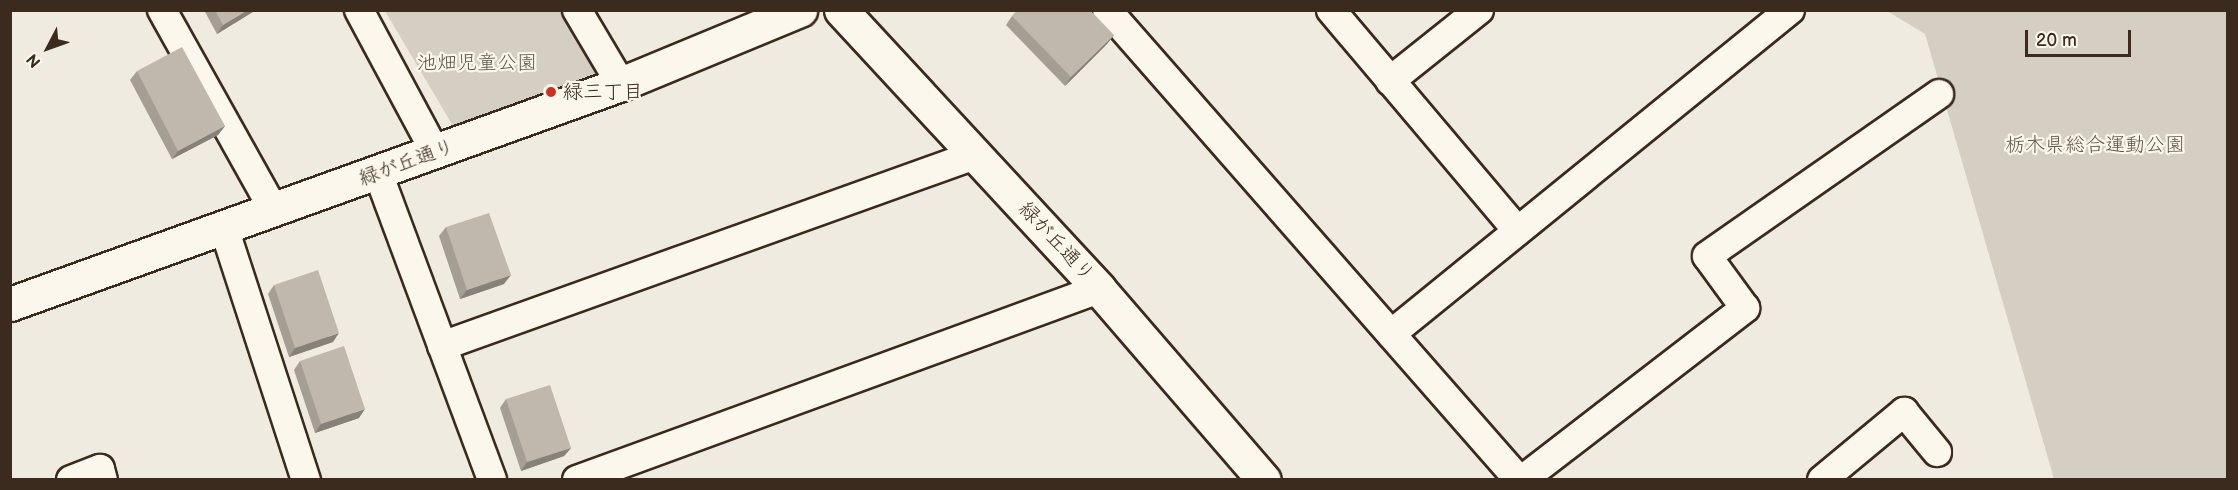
<!DOCTYPE html>
<meta charset="utf-8">
<style>
body{margin:0}
#map{position:relative;width:2238px;height:490px;overflow:hidden;background:#f0ebe0;font-family:"Balsamiq Sans","Klee One",sans-serif}
div>[style]{position:absolute}
.green>*{inset:0;background:#d5cec3}
.roads{filter:drop-shadow(2px 0 #3b2a1e) drop-shadow(-2px 0 #3b2a1e) drop-shadow(0 2px #3b2a1e) drop-shadow(0 -2px #3b2a1e)}
.street>*{height:28px;margin:-14px;padding:0 14px;transform-origin:14px;border-radius:14px;background:#fbf7ec}
.secondary>*{height:33px;margin:-16.5px;padding:0 16.5px;transform-origin:16.5px;border-radius:16.5px;background:#fbf7ec}
.wall>*{inset:0;background:#a59e95}
.shaded-wall>*{inset:0;background:#868179}
.building>*{inset:0;background:#c0b8ad}
.dots>*{width:16px;height:16px;translate:-50% -50%;box-sizing:border-box;border:3px solid #fbf7ec;border-radius:50%}
span{translate:-50% -50%;white-space:nowrap;text-align:center;line-height:1.15;-webkit-text-stroke:4.5px #fbf7ec;paint-order:stroke}
.park-label{font-size:20px;color:#625347}
.poi-label{font-size:20px;color:#3b2a1e}
.left{translate:0 -50%;text-align:left}
.street-label{font-size:20px;color:#3b2a1e}
.frame{position:absolute;inset:0;border:12px solid #3b2a1e;pointer-events:none}
.north{position:absolute;left:18px;top:18px;width:60px;height:60px;-webkit-text-stroke:4px #fbf7ec;paint-order:stroke;rotate:229deg;font-size:16px;font-weight:700;line-height:24px;text-align:center;color:#3b2a1e}
.north::after{content:'';display:block;margin:auto;width:21px;height:27px;background:#3b2a1e;clip-path:polygon(50% 0,100% 100%,50% 72%,0 100%)}
.scale{position:absolute;left:2025px;top:30px;width:106px;height:27px;box-sizing:border-box;border:3px solid #3b2a1e;border-top:0;padding-left:8px;font-size:18px;line-height:21px;white-space:nowrap;color:#3b2a1e;-webkit-text-stroke:4px #fbf7ec;paint-order:stroke}
</style>
<div id="map">
<div class="green">
<div style="clip-path:polygon(385px 11px,562px 11px,600px 72px,453px 126px)"></div>
<div style="clip-path:polygon(1887px 11px,2227px 11px,2227px 479px,2054px 479px,1925px 34px)"></div>
</div>
<div class="roads">
<div class="street">
<div style="left:162px;top:10px;width:231px;rotate:60.8deg"></div>
<div style="left:359px;top:10px;width:161px;rotate:61.8deg"></div>
<div style="left:577px;top:10px;width:86px;rotate:59.3deg"></div>
<div style="left:1107px;top:10px;width:625px;rotate:48.76deg"></div>
<div style="left:1331px;top:10px;width:289px;rotate:49.8deg"></div>
<div style="left:1390px;top:81px;width:114px;rotate:-38.6deg"></div>
<div style="left:378px;top:173px;width:327px;rotate:69.6deg"></div>
<div style="left:225px;top:231px;width:262px;rotate:72deg"></div>
<div style="left:1391px;top:334px;width:514px;rotate:-39.08deg"></div>
<div style="left:442px;top:346px;width:566px;rotate:-19.72deg"></div>
<div style="left:71px;top:480px;width:31px;rotate:-21deg"></div>
<div style="left:100px;top:469px;width:11px;rotate:75deg"></div>
<div style="left:577px;top:480px;width:556px;rotate:-20.1deg"></div>
<div style="left:1522px;top:480px;width:282px;rotate:-37.6deg"></div>
<div style="left:1745px;top:308px;width:64px;rotate:-126.2deg"></div>
<div style="left:1707px;top:256px;width:283px;rotate:-34.9deg"></div>
<div style="left:1822px;top:480px;width:107px;rotate:-39.7deg"></div>
<div style="left:1904px;top:412px;width:52px;rotate:50.5deg"></div>
</div>
<div class="secondary">
<div style="left:841px;top:10px;width:380px;rotate:47.2deg"></div>
<div style="left:1099px;top:289px;width:252px;rotate:49.2deg"></div>
<div style="left:10px;top:304px;width:649px;rotate:-19.8deg"></div>
<div style="left:621px;top:84px;width:194px;rotate:-22.5deg"></div>
</div>
</div>
<div class="wall">
<div style="clip-path:polygon(204px 10px,256px 10px,217px 34px)"></div>
<div style="clip-path:polygon(1012px 16px,1114px 35px,1107px 44px,1065px 86px,1006px 25px)"></div>
<div style="clip-path:polygon(137px 71px,225px 126px,218px 135px,172px 159px,130px 80px)"></div>
<div style="clip-path:polygon(446px 227px,504px 284px,460px 299px,439px 236px)"></div>
<div style="clip-path:polygon(274px 285px,333px 342px,289px 357px,268px 294px)"></div>
<div style="clip-path:polygon(300px 361px,359px 418px,315px 433px,294px 370px)"></div>
<div style="clip-path:polygon(506px 399px,571px 448px,564px 456px,521px 471px,500px 408px)"></div>
</div>
<div class="shaded-wall">
<div style="clip-path:polygon(248px 10px,256px 10px,217px 34px,223px 25px)"></div>
<div style="clip-path:polygon(1114px 35px,1107px 44px,1065px 86px,1071px 77px)"></div>
<div style="clip-path:polygon(225px 126px,218px 135px,172px 159px,178px 151px)"></div>
<div style="clip-path:polygon(511px 275px,504px 284px,460px 299px,467px 290px)"></div>
<div style="clip-path:polygon(339px 333px,333px 342px,289px 357px,295px 348px)"></div>
<div style="clip-path:polygon(365px 409px,359px 418px,315px 433px,321px 424px)"></div>
<div style="clip-path:polygon(571px 448px,564px 456px,521px 471px,527px 462px)"></div>
</div>
<div class="building">
<div style="clip-path:polygon(215px 10px,248px 10px,223px 25px)"></div>
<div style="clip-path:polygon(1017px 10px,1090px 10px,1114px 35px,1071px 77px,1012px 16px)"></div>
<div style="clip-path:polygon(182px 47px,225px 126px,178px 151px,137px 71px)"></div>
<div style="clip-path:polygon(489px 213px,511px 275px,467px 290px,446px 227px)"></div>
<div style="clip-path:polygon(318px 270px,339px 333px,295px 348px,274px 285px)"></div>
<div style="clip-path:polygon(344px 346px,365px 409px,321px 424px,300px 361px)"></div>
<div style="clip-path:polygon(550px 385px,571px 448px,527px 462px,506px 399px)"></div>
</div>
<div class="dots">
<div style="left:551px;top:92px;background:#c8321e"></div>
</div>
<div class="park-label">
<span style="left:477px;top:63px">池畑児童公園</span>
<span style="left:2095px;top:145px">栃木県総合運動公園</span>
</div>
<div class="poi-label">
<span class="left" style="left:563px;top:92px">緑三丁目</span>
</div>
<div class="street-label">
<span style="left:407px;top:163px;rotate:-20deg">緑が丘通り</span>
<span style="left:1056px;top:242px;rotate:47deg">緑が丘通り</span>
</div>
<div class="frame"></div>
<div class="north">N</div>
<div class="scale">20 m</div>
</div>
